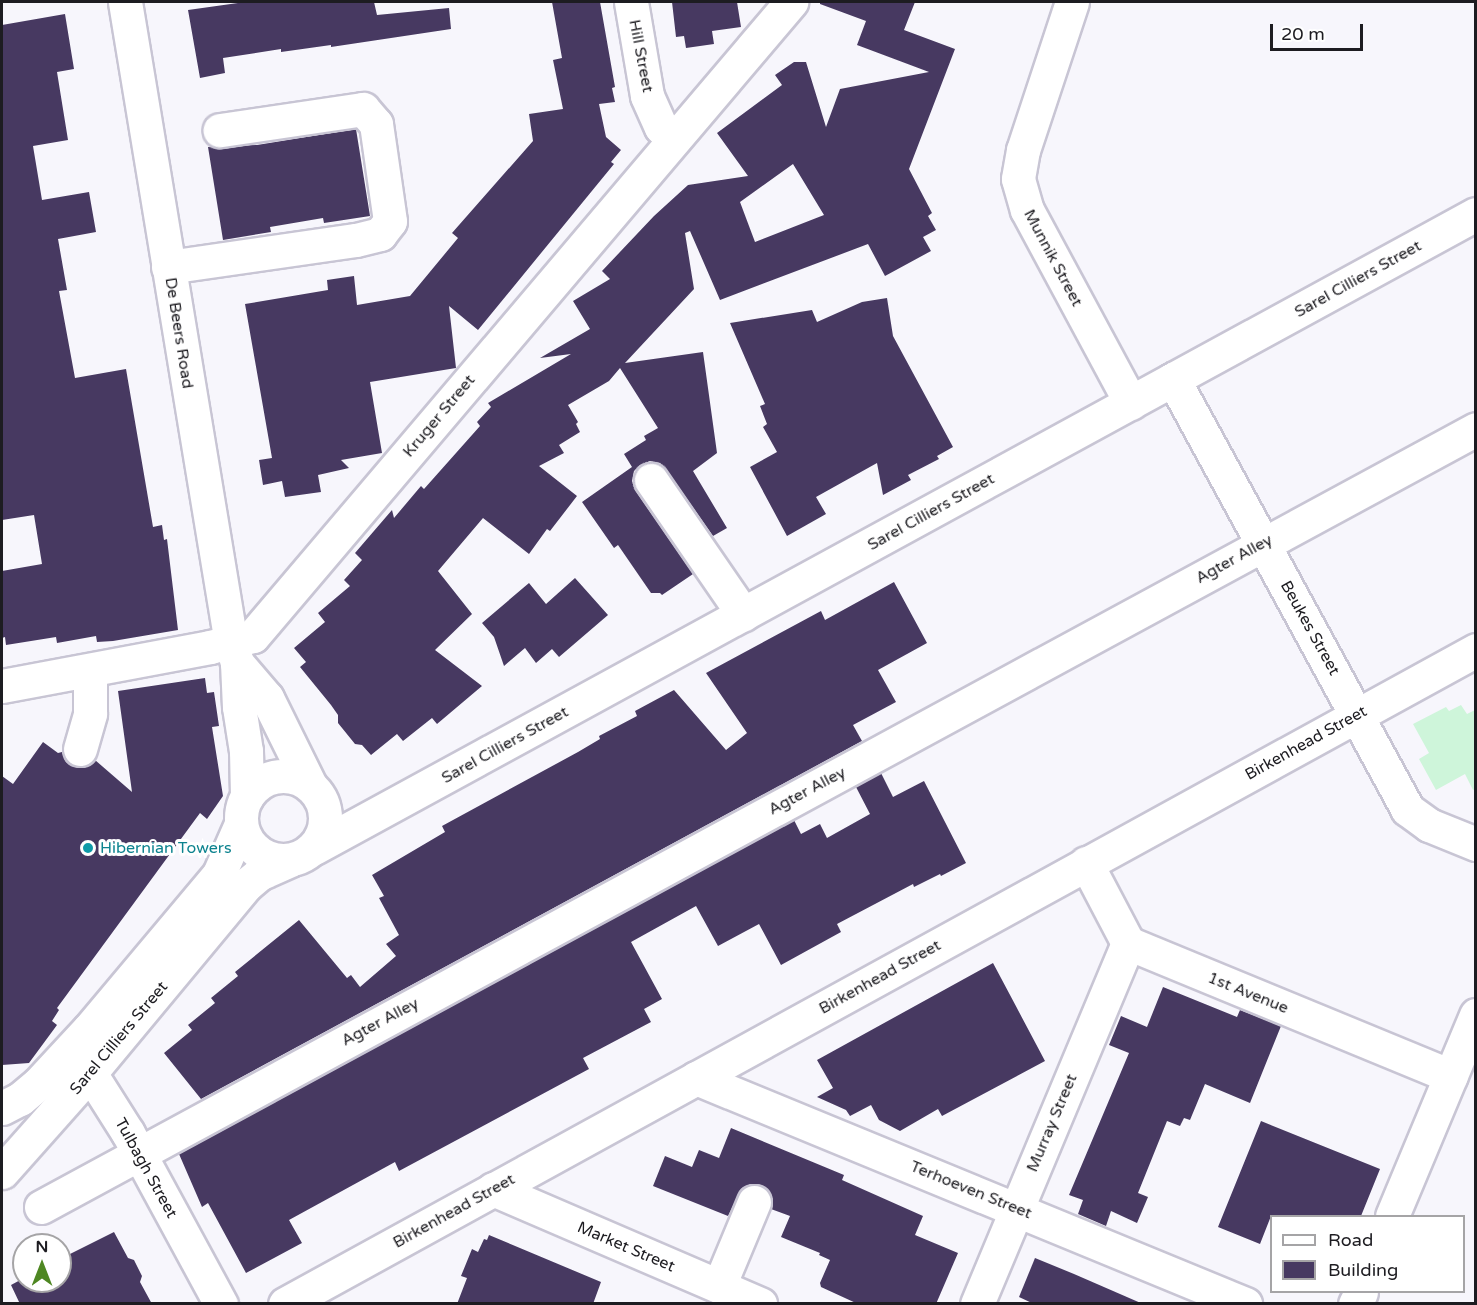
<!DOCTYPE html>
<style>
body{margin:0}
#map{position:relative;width:1477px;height:1305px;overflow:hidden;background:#f7f6fc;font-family:"Varela Round",sans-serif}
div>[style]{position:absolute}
.green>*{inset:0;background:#cef5da}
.building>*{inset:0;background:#473961}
.roads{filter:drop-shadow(2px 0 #c8c5d4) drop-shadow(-2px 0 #c8c5d4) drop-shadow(0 2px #c8c5d4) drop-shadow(0 -2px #c8c5d4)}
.minor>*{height:33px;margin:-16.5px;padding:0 16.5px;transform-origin:16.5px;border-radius:16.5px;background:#fff}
.minor>.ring{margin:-16.5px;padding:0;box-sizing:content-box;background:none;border:33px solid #fff;border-radius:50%}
.dots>*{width:16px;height:16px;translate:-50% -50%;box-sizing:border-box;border:3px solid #fff;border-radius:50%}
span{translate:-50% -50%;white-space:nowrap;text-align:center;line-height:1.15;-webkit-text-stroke:6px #fff;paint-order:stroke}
.street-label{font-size:16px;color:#1d1c21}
.culture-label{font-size:16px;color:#0d838f}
.left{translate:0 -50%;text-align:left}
.frame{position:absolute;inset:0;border:3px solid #1d1c21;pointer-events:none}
.legend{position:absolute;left:1270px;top:1215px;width:195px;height:78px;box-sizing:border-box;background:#fff;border:2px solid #a5a4a6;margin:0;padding:8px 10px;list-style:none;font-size:18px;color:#1d1c21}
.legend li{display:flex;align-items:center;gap:12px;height:30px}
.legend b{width:30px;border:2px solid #a5a4a6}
.north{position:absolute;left:12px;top:1233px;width:60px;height:60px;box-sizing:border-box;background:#fff;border:2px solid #a5a4a6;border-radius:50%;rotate:0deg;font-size:16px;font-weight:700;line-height:24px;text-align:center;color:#1d1c21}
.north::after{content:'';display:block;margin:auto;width:21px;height:27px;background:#4e8722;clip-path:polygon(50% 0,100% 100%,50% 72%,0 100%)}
.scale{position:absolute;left:1270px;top:24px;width:93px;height:27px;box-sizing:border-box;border:3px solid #1d1c21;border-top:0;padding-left:8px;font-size:18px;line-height:21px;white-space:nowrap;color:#1d1c21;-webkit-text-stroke:4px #fff;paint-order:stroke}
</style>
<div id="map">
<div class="green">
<div style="clip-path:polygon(1461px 705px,1467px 714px,1475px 710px,1475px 789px,1473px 790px,1465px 774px,1436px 790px,1419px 759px,1429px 753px,1413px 724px,1446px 707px,1449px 711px)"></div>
</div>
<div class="building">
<div style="clip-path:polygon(245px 2px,374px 2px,377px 15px,449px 8px,451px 29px,331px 47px,331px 45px,281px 52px,281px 49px,223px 58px,225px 73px,200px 78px,188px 10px)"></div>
<div style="clip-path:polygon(552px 2px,600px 2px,615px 87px,612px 88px,615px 102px,599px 104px,606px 137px,621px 150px,611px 162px,614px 164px,478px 330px,449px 306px,456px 368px,370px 382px,382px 453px,341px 460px,349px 468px,318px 475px,321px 492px,285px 497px,282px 481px,263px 485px,259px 460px,272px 458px,245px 304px,328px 290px,327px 280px,354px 276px,357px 305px,410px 296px,458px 238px,452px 233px,533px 141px,529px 114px,563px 109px,553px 60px,562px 58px)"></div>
<div style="clip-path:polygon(672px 2px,737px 2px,741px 27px,712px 31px,714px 44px,686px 48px,684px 36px,676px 37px)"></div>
<div style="clip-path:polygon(evenodd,820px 2px,915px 2px,904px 30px,955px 49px,909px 169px,932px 213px,928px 216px,936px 230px,923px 237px,931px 251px,885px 276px,868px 244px,720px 300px,690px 231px,685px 233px,694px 289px,625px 363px,703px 352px,717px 453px,693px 471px,727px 528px,713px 536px,666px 469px,660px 463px,650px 461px,640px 465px,634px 471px,632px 481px,635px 490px,693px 574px,662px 595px,660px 593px,651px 593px,618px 545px,614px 548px,582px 502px,632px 467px,624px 454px,646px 440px,644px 436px,658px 428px,620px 368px,609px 381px,568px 405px,578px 422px,576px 424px,580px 432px,559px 445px,564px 453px,539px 466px,577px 496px,550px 531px,547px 529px,529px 554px,483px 518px,438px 571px,472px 614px,435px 650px,482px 686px,437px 724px,432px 718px,403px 741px,397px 734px,371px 755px,362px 745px,355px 744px,338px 723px,338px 715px,331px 705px,300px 667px,306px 662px,294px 648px,325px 622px,318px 613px,350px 586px,344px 580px,362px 560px,355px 553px,392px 510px,394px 518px,421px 486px,424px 489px,480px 426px,477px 422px,491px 407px,488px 403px,571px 354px,540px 358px,590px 329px,573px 301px,610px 279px,602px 271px,654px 216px,688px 185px,748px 176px,717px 133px,782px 85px,775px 75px,794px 62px,806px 62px,826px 127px,840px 89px,929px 72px,857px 45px,866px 21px,820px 4px,820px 2px,793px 164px,824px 215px,755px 242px,740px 202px,793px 164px)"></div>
<div style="clip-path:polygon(65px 14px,74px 69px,57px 72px,68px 140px,33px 146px,42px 200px,89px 192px,96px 232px,58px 239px,67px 290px,59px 291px,75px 378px,126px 369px,153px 527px,162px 525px,164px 540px,167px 539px,178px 630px,113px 641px,97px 642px,96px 636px,57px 643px,56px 637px,6px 645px,5px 637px,2px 638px,2px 571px,42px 564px,34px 515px,2px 520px,2px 25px)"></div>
<div style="clip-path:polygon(356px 129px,370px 216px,324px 223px,323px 218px,270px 227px,271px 232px,223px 240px,208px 147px,257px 145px)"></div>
<div style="clip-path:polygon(887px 298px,893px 336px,953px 447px,937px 456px,939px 459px,908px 475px,911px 480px,883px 495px,877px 463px,816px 497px,826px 514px,787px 536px,750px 467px,777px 452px,763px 427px,767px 424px,760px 406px,765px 404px,730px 323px,812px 310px,817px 322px,862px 302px)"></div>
<div style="clip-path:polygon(575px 578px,608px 615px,559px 657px,552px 649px,536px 663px,525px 648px,504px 666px,494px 637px,482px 623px,529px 583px,546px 604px)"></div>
<div style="clip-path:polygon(894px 582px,927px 643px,878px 670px,896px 702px,853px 725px,862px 741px,201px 1099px,164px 1053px,192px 1030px,188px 1025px,215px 1003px,211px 998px,238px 976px,235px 972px,299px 920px,347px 978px,351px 975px,360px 987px,396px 956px,386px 944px,399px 935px,379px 898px,384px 896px,372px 875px,445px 832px,442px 826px,578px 752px,600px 739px,599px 736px,637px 716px,635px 711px,674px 690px,726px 750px,747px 733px,706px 673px,821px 611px,825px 620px)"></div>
<div style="clip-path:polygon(205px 678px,207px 693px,214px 692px,219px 726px,212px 727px,223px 796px,207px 819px,200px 813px,57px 1008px,59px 1010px,52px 1021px,57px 1025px,29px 1063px,2px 1065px,2px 776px,13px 784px,43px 742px,58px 753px,62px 752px,66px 762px,74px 767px,85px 767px,95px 760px,132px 792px,118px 691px)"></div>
<div style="clip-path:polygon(881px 773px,893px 797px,924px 781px,966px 863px,941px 876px,940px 874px,914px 887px,913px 884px,837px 924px,841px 932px,781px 965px,759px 924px,718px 946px,696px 906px,631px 942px,662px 999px,644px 1009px,651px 1022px,583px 1058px,589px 1069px,399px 1171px,395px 1162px,289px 1220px,302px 1243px,246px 1273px,208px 1203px,202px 1207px,179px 1154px,794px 820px,801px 834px,820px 824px,827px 838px,870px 814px,856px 787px)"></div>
<div style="clip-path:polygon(993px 963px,1045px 1061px,942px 1116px,938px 1109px,900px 1131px,879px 1120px,871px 1105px,850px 1116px,846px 1110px,817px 1097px,833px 1088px,817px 1060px)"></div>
<div style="clip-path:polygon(1163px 987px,1237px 1017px,1240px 1010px,1281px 1026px,1250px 1103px,1205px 1084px,1190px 1120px,1184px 1118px,1180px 1126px,1167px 1121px,1138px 1193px,1148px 1197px,1137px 1223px,1111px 1211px,1106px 1226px,1078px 1214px,1083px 1200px,1069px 1195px,1129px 1053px,1109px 1045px,1121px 1016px,1147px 1027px)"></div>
<div style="clip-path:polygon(1261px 1121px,1380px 1169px,1361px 1216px,1271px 1216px,1260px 1244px,1218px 1227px)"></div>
<div style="clip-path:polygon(731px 1128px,844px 1175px,842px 1180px,923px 1216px,915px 1235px,958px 1253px,936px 1304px,858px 1304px,821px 1287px,820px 1283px,830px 1260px,819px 1255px,820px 1253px,781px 1237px,790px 1216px,771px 1209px,773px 1200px,769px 1191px,761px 1185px,751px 1184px,742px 1188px,728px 1216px,653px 1186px,665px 1156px,692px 1167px,699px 1150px,719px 1158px)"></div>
<div style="clip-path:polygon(114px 1232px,128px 1258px,134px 1260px,142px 1276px,140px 1282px,152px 1304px,20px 1304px,11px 1285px,24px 1278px,24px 1281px,60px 1281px,60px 1259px)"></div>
<div style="clip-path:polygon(489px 1235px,601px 1282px,593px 1304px,457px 1304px,467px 1278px,461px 1276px,472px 1249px,478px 1252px,484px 1239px,487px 1240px)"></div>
<div style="clip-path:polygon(1035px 1258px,1074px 1274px,1143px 1304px,1034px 1304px,1019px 1297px)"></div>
</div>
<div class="roads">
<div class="minor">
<div style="left:125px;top:2px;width:650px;rotate:80.61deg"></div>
<div style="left:231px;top:643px;width:21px;rotate:73deg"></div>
<div style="left:237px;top:663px;width:44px;rotate:87.4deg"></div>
<div style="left:239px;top:707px;width:45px;rotate:81deg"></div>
<div style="left:246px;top:751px;width:45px;rotate:88.7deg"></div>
<div style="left:631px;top:2px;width:95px;rotate:80.3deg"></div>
<div style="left:647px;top:96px;width:34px;rotate:66deg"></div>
<div style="left:661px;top:127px;width:16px;rotate:47deg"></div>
<div style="left:1072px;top:2px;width:156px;rotate:108.3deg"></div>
<div style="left:1023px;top:150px;width:29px;rotate:100deg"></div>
<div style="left:1018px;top:179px;width:32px;rotate:74deg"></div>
<div style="left:1027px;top:210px;width:219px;rotate:61.7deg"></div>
<div style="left:168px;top:267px;width:190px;rotate:-8.2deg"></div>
<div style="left:356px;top:240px;width:25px;rotate:-14deg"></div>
<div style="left:380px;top:234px;width:16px;rotate:-52deg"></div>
<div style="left:390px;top:221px;width:98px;rotate:-98.2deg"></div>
<div style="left:376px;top:124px;width:20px;rotate:-131deg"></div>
<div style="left:363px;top:109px;width:145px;rotate:171.6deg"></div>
<div style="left:1173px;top:379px;width:490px;rotate:61.4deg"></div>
<div style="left:1407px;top:809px;width:27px;rotate:36deg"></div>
<div style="left:1429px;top:825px;width:51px;rotate:22deg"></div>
<div style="left:651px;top:480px;width:163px;rotate:55.5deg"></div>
<div style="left:237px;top:663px;width:46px;rotate:49.4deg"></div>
<div style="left:267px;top:698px;width:97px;rotate:63.7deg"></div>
<div style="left:2px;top:686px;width:212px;rotate:-10.6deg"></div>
<div style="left:210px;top:647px;width:44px;rotate:-14.3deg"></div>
<div style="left:253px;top:636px;width:832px;rotate:-49.68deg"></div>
<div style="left:80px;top:749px;width:37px;rotate:-74deg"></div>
<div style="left:90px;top:713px;width:42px;rotate:-90deg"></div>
<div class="ring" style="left:241px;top:776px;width:51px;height:51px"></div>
<div style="left:314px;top:848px;width:1324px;rotate:-28.62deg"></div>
<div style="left:1086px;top:863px;width:90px;rotate:62.3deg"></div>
<div style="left:1128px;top:943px;width:349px;rotate:22.4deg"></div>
<div style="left:89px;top:1052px;width:21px;rotate:87deg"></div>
<div style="left:90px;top:1073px;width:71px;rotate:57.7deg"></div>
<div style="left:128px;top:1133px;width:195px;rotate:61.5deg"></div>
<div style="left:696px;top:1078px;width:594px;rotate:22.37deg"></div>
<div style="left:2px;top:1108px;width:20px;rotate:-27deg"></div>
<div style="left:20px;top:1099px;width:23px;rotate:-40deg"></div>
<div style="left:38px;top:1084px;width:75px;rotate:-47.2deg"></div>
<div style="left:89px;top:1029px;width:202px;rotate:-50deg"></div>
<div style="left:219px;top:874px;width:55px;rotate:-66.3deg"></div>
<div style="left:2px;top:1172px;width:132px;rotate:-48.4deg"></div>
<div style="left:90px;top:1073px;width:244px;rotate:-50.3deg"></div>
<div style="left:246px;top:885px;width:17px;rotate:-40deg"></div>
<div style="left:259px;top:874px;width:34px;rotate:-24deg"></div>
<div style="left:493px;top:1189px;width:291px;rotate:23.3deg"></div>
<div style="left:41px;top:1207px;width:1632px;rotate:-28.46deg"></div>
<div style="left:1392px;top:1216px;width:218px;rotate:-67.3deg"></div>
<div style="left:719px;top:1286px;width:91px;rotate:-67.4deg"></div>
<div style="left:285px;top:1304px;width:1359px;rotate:-28.77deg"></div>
<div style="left:977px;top:1304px;width:391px;rotate:-67.3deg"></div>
<div style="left:1355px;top:1304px;width:13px;rotate:-63deg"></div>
</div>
</div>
<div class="dots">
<div style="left:88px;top:848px;background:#0f9aa8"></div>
</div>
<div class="street-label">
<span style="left:641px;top:56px;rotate:79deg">Hill Street</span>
<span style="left:1053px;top:258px;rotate:62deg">Munnik Street</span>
<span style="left:1358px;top:279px;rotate:-29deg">Sarel Cilliers Street</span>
<span style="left:179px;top:333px;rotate:81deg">De Beers Road</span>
<span style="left:439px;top:416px;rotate:-50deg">Kruger Street</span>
<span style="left:931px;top:512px;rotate:-29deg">Sarel Cilliers Street</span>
<span style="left:1234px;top:559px;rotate:-29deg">Agter Alley</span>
<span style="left:1310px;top:628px;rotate:61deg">Beukes Street</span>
<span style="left:1306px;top:743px;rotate:-29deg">Birkenhead Street</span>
<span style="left:505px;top:745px;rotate:-29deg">Sarel Cilliers Street</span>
<span style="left:807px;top:791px;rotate:-28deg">Agter Alley</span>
<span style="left:880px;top:977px;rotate:-29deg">Birkenhead Street</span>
<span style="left:1248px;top:993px;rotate:22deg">1st Avenue</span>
<span style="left:380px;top:1022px;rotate:-28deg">Agter Alley</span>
<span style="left:119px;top:1038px;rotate:-50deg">Sarel Cilliers Street</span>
<span style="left:1052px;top:1123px;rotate:-67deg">Murray Street</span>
<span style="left:146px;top:1168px;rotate:61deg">Tulbagh Street</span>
<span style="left:971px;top:1190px;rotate:22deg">Terhoeven Street</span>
<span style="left:454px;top:1211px;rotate:-29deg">Birkenhead Street</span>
<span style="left:626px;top:1247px;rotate:23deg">Market Street</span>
</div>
<div class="culture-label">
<span class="left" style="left:100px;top:848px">Hibernian Towers</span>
</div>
<div class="frame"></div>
<ul class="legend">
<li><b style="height:8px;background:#fff"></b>Road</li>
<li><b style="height:16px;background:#473961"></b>Building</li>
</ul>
<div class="north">N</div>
<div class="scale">20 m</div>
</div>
